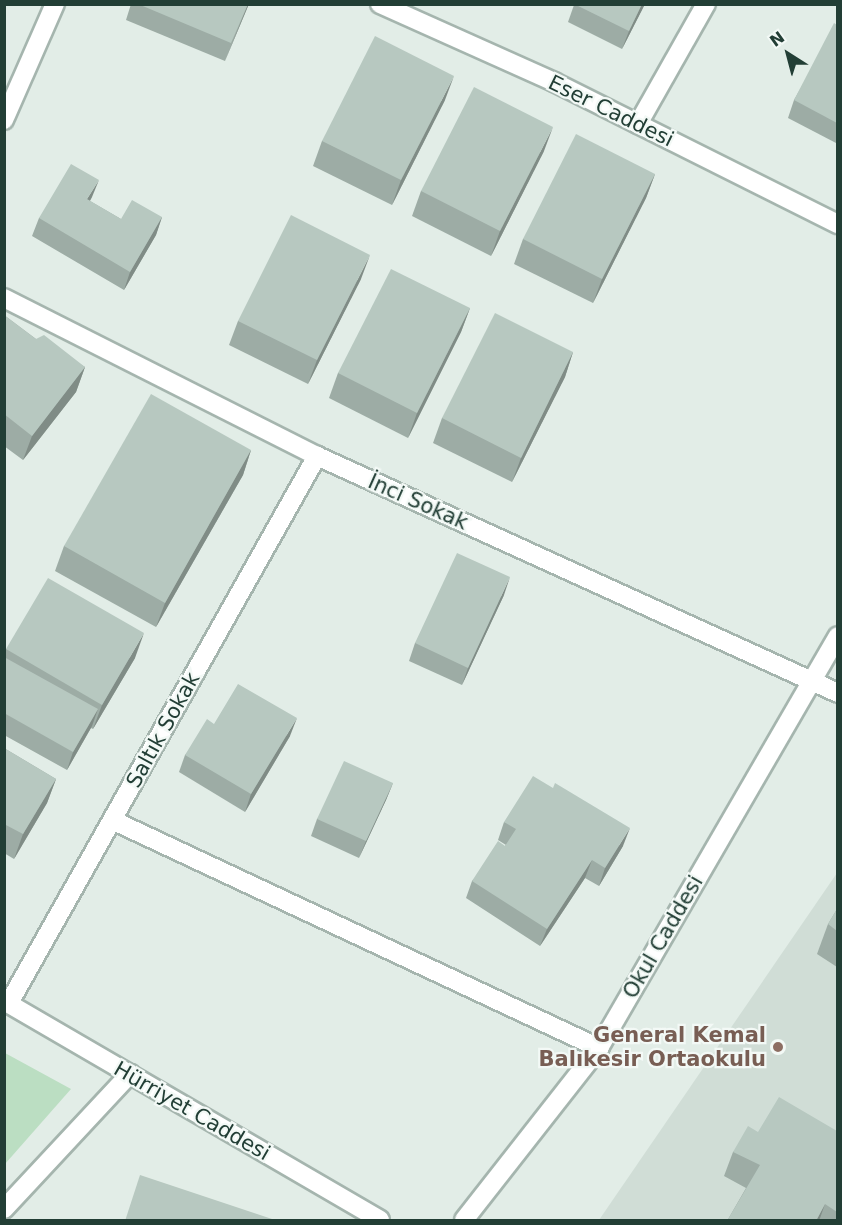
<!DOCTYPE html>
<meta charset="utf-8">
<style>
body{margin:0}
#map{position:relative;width:842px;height:1225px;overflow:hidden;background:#e2ede7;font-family:"DejaVu Sans",sans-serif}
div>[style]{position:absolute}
.built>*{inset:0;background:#d0ddd6}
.green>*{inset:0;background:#bbdec2}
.roads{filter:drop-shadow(2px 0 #a5b5ae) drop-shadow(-2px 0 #a5b5ae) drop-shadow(0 2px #a5b5ae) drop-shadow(0 -2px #a5b5ae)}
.minor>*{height:18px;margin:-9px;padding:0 9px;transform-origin:9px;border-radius:9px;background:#fff}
.wall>*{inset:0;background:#9daca5}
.shaded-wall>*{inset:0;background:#808c86}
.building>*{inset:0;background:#b7c8c0}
.dots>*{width:16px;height:16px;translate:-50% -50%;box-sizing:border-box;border:3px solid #f3f9f6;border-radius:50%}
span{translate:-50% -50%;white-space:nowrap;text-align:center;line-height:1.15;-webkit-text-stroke:4.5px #f3f9f6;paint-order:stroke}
.street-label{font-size:21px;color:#223e35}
.education-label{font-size:21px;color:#785e54;font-weight:700}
.right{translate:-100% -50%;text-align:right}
.frame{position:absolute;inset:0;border:6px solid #223e35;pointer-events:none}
.north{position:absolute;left:758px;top:24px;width:60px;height:60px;-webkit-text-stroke:4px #f3f9f6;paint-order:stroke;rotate:324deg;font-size:16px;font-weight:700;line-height:24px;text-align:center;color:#223e35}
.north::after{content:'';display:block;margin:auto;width:21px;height:27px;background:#223e35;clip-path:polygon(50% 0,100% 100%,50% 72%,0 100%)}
</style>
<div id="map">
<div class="built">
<div style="clip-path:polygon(837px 873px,837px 1220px,599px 1220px)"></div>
</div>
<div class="green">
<div style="clip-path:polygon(5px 1053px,71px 1089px,5px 1164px)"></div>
</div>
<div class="roads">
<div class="minor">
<div style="left:380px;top:4px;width:191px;rotate:24.1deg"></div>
<div style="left:554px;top:82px;width:318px;rotate:26.6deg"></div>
<div style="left:4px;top:120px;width:127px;rotate:-66.3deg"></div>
<div style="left:638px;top:124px;width:138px;rotate:-60.5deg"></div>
<div style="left:4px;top:298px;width:351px;rotate:26.8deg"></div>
<div style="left:317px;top:456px;width:572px;rotate:24.46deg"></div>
<div style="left:112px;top:820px;width:538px;rotate:25.09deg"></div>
<div style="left:4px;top:1001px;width:435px;rotate:30.2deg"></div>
<div style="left:9px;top:1003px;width:628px;rotate:-60.62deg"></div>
<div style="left:4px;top:1209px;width:185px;rotate:-47deg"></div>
<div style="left:464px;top:1220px;width:219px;rotate:-51.9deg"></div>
<div style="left:599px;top:1048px;width:476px;rotate:-59.9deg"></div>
</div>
</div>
<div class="wall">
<div style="clip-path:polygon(131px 4px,249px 4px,225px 61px,126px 20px)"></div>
<div style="clip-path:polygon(645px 4px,622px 49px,568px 22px,574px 5px)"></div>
<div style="clip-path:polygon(837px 25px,837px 139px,836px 143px,788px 118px,794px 100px)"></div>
<div style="clip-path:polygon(445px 100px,392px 205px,313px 166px,322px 141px)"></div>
<div style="clip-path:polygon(544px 151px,491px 256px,412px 216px,421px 191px)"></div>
<div style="clip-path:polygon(655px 174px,646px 198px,593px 303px,514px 264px,523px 239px)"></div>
<div style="clip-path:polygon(92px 197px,90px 201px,121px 219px,162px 217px,156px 235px,124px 290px,32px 236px,39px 218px)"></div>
<div style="clip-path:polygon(361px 279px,308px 384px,229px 345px,238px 321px)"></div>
<div style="clip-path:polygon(470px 308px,461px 332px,408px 438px,329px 398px,338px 373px)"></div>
<div style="clip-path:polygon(4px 315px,36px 339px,85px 367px,76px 392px,23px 460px,4px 446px)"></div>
<div style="clip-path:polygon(573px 352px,565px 377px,512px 482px,433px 443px,442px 418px)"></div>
<div style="clip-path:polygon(251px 450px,243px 475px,156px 627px,55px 571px,64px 546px)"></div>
<div style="clip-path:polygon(504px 595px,462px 685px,409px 661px,415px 643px)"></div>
<div style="clip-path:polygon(6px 649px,135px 658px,93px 729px,91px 728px,67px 770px,4px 735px,4px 653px)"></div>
<div style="clip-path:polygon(214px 724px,290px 736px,245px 812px,179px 772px,185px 755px)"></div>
<div style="clip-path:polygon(4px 748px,56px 779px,47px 803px,14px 859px,4px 853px)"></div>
<div style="clip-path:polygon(393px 783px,386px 800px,359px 858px,311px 836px,317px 819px)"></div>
<div style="clip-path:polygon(504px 822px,623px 846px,599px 886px,585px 878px,540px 946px,466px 898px,472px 881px,506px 845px,498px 840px)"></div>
<div style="clip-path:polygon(837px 909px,837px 967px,817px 954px,828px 924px)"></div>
<div style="clip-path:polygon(837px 1131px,837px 1221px,727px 1221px,746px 1188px,724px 1176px,733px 1152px,758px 1132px)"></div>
</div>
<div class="shaded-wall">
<div style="clip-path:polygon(248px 4px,249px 4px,248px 6px,225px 61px)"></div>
<div style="clip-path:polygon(642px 4px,645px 4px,622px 49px,629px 31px)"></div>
<div style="clip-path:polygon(454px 76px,445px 100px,392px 205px,401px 180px)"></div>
<div style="clip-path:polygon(553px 127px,544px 151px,491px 256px,500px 231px)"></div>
<div style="clip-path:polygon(655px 174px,646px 198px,593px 303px,602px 279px)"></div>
<div style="clip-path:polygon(99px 180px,92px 197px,80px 217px,87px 199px)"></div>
<div style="clip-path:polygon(162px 217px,156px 235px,124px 290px,130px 272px)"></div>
<div style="clip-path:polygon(370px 255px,361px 279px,308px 384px,317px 360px)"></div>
<div style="clip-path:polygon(470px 308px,461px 332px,408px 438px,417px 413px)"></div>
<div style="clip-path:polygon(573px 352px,565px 377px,512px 482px,521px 458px)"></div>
<div style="clip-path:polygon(85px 367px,76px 392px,23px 460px,32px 436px)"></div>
<div style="clip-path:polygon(251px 450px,243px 475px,156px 627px,165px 603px)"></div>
<div style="clip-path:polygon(510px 577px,504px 595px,462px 685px,468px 668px)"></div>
<div style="clip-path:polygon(144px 633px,135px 658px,93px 729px,102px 705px)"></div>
<div style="clip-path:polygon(98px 709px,92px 726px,67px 770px,73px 752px)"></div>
<div style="clip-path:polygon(297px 718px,290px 736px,245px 812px,251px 794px)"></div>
<div style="clip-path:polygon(56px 779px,47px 803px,14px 859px,23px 834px)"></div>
<div style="clip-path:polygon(393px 783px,386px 800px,359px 858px,366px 841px)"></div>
<div style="clip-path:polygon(630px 828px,623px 846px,599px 886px,605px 868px)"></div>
<div style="clip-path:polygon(592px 860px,585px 878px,540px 946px,547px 929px)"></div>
<div style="clip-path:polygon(825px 1204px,819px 1221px,816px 1221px)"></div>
</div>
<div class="building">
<div style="clip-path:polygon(138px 4px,248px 4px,231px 43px)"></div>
<div style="clip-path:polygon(574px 4px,642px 4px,629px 31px)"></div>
<div style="clip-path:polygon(834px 23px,837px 25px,837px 123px,794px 100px)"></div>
<div style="clip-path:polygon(375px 36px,454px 76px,401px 180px,322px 141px)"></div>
<div style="clip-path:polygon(474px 87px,553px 127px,500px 231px,421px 191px)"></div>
<div style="clip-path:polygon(576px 134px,655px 174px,602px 279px,523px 239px)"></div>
<div style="clip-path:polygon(71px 164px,99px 180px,87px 199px,121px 219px,132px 200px,162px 217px,130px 272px,39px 218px)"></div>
<div style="clip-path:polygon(291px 215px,370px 255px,317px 360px,238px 321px)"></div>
<div style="clip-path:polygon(391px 269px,470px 308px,417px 413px,338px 373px)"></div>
<div style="clip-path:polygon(495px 313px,573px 352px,521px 458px,442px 418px)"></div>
<div style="clip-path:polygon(4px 315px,36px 339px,44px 335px,85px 367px,32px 436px,4px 414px)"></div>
<div style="clip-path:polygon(151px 394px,251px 450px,165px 603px,64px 546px)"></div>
<div style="clip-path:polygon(457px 553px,510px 577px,468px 668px,415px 643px)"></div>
<div style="clip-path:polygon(48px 578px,144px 633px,102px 705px,6px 649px)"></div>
<div style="clip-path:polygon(4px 657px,98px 709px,73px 752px,4px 713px)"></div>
<div style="clip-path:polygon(238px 684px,297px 718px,251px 794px,185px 755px,207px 719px,214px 724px)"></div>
<div style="clip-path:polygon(4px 748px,56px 779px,23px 834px,4px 824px)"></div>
<div style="clip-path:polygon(344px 761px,393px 783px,366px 841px,317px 819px)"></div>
<div style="clip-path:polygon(533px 776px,553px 788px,555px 783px,630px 828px,605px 868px,592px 860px,547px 929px,472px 881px,498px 841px,505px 846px,516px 829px,504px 822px)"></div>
<div style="clip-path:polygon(837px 909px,837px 931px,828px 924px)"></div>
<div style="clip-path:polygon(779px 1097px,837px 1131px,837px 1212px,825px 1204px,816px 1221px,727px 1221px,760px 1165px,733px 1152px,748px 1126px,758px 1132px)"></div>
<div style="clip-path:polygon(140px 1175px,278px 1221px,125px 1221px)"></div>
</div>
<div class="dots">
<div style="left:778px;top:1047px;background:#8d6e63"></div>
</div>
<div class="street-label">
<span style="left:611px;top:111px;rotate:26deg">Eser Caddesi</span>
<span style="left:418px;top:502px;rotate:24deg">İnci Sokak</span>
<span style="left:163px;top:730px;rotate:-61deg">Saltık Sokak</span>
<span style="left:663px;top:937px;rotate:-60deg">Okul Caddesi</span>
<span style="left:192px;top:1111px;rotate:30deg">Hürriyet Caddesi</span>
</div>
<div class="education-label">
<span class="right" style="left:766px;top:1047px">General Kemal<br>Balıkesir Ortaokulu</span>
</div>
<div class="frame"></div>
<div class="north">N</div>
</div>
